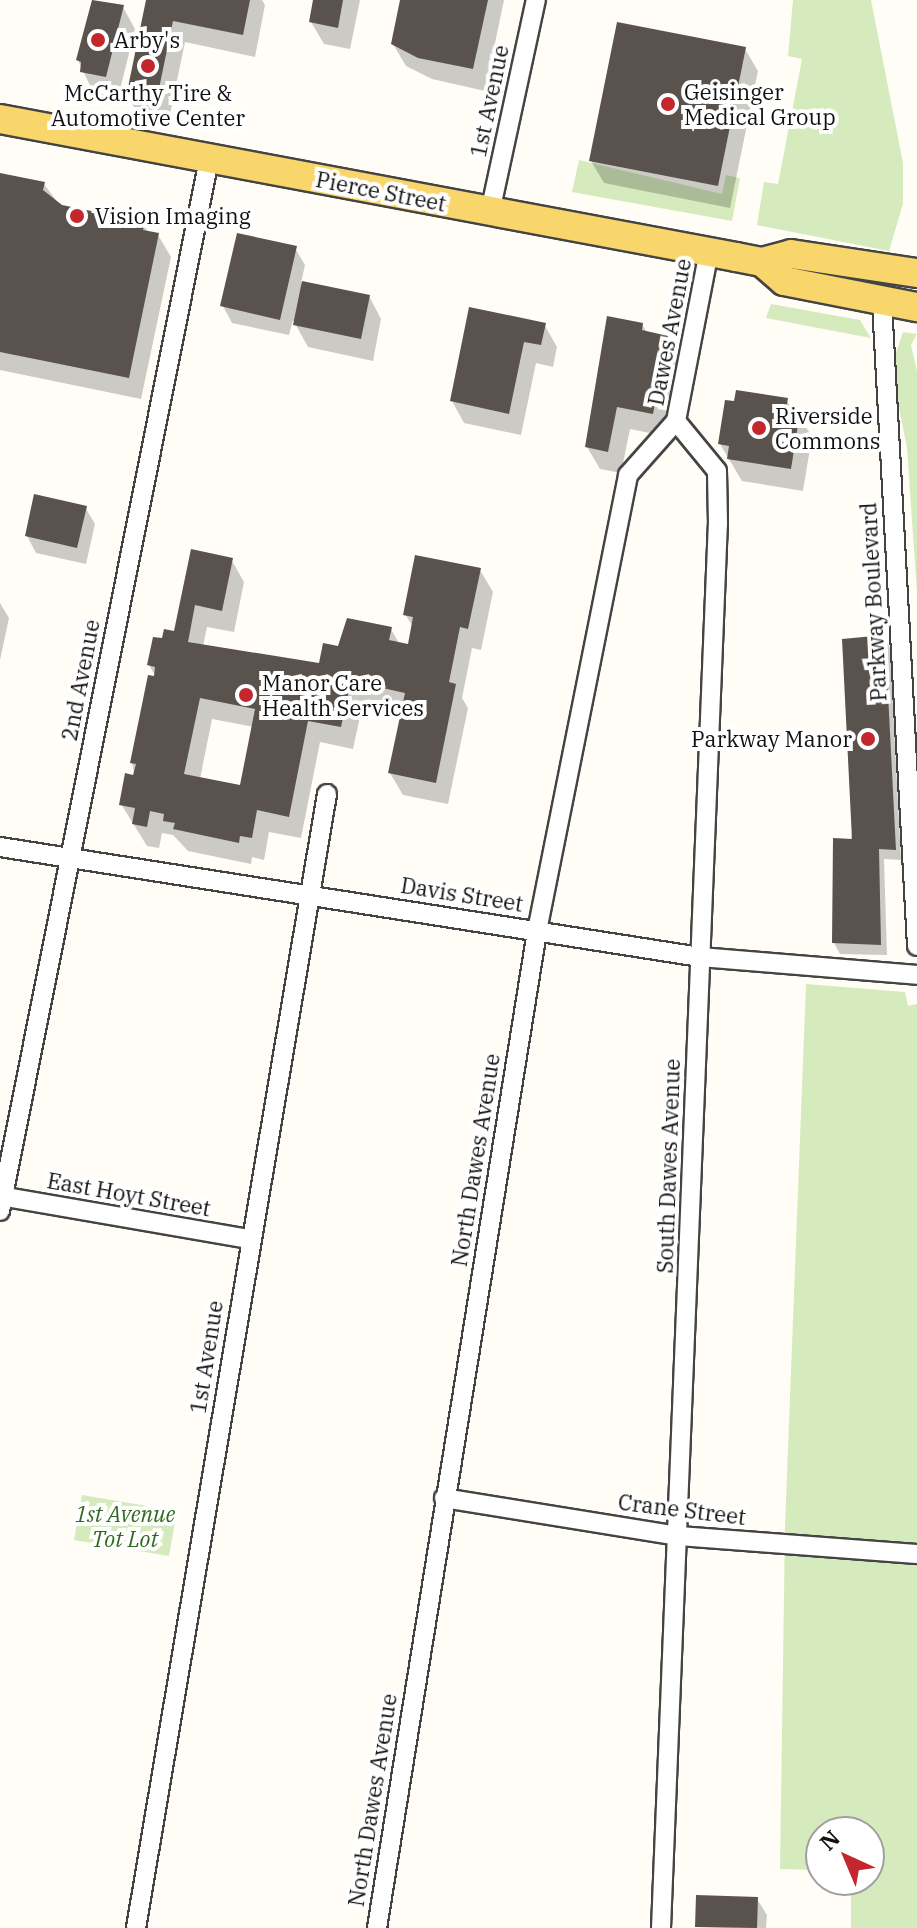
<!DOCTYPE html>
<style>
body{margin:0}
#map{position:relative;width:917px;height:1928px;overflow:hidden;background:#fffdf5;font-family:"IBM Plex Serif",serif}
div>[style]{position:absolute}
.green>*{inset:0;background:#d5ebbd}
.shadow>*{inset:0;background:#0003}
.building>*{inset:0;background:#5a524d}
.roads{filter:drop-shadow(2px 0 #444) drop-shadow(-2px 0 #444) drop-shadow(0 2px #444) drop-shadow(0 -2px #444)}
.street>*{height:18px;margin:-9px;padding:0 9px;transform-origin:9px;border-radius:9px;background:#fff}
.primary>*{height:28px;margin:-14px;padding:0 14px;transform-origin:14px;border-radius:14px;background:#f9d66b}
.dots>*{width:22px;height:22px;translate:-50% -50%;box-sizing:border-box;border:4px solid #fff;border-radius:50%}
span{translate:-50% -50%;white-space:nowrap;text-align:center;line-height:1.15;-webkit-text-stroke:8px #fff;paint-order:stroke}
.poi-label{font-size:22px;color:#111}
.left{translate:0 -50%;text-align:left}
.right{translate:-100% -50%;text-align:right}
.street-label{font-size:22px;color:#111}
.park-label{font-size:22px;color:#2f6b1f;font-style:italic}
.north{position:absolute;left:805px;top:1816px;width:80px;height:80px;box-sizing:border-box;background:#fff;border:2px solid #a0a0a0;border-radius:50%;rotate:316deg;font-size:22px;font-weight:700;line-height:32px;text-align:center;color:#111}
.north::after{content:'';display:block;margin:auto;width:28px;height:36px;background:#c4262e;clip-path:polygon(50% 0,100% 100%,50% 72%,0 100%)}
</style>
<div id="map">
<div class="green">
<div style="clip-path:polygon(793px 0,871px 0,903px 163px,903px 204px,889px 251px,757px 225px,764px 182px,778px 184px,802px 59px,788px 56px)"></div>
<div style="clip-path:polygon(579px 160px,722px 194px,726px 175px,740px 178px,732px 221px,572px 192px)"></div>
<div style="clip-path:polygon(771px 304px,860px 320px,871px 338px,766px 318px)"></div>
<div style="clip-path:polygon(903px 332px,917px 334px,911px 345px,917px 371px,917px 593px,907px 448px,895px 387px,894px 359px)"></div>
<div style="clip-path:polygon(806px 984px,905px 992px,908px 1006px,917px 1004px,917px 1928px,851px 1928px,851px 1880px,869px 1880px,869px 1832px,821px 1832px,821px 1870px,780px 1869px,785px 1526px)"></div>
<div style="clip-path:polygon(82px 1495px,177px 1511px,169px 1556px,74px 1540px)"></div>
</div>
<div class="shadow">
<div style="clip-path:polygon(148px 0,262px 0,265px 5px,255px 57px,185px 42px,168px 124px,141px 119px,128px 97px)"></div>
<div style="clip-path:polygon(315px 0,360px 0,350px 49px,324px 44px,311px 22px)"></div>
<div style="clip-path:polygon(403px 0,504px 0,485px 91px,432px 79px,406px 66px,393px 44px)"></div>
<div style="clip-path:polygon(123px 7px,135px 29px,118px 98px,94px 94px,78px 60px)"></div>
<div style="clip-path:polygon(745px 49px,758px 71px,730px 208px,604px 183px,591px 161px)"></div>
<div style="clip-path:polygon(0 175px,44px 184px,61px 207px,143px 224px,149px 233px,158px 235px,171px 257px,141px 399px,0 370px)"></div>
<div style="clip-path:polygon(295px 248px,305px 265px,301px 283px,369px 296px,381px 319px,373px 361px,308px 347px,293px 320px,289px 335px,232px 323px,223px 306px)"></div>
<div style="clip-path:polygon(544px 324px,557px 347px,553px 367px,536px 363px,521px 435px,464px 423px,452px 401px)"></div>
<div style="clip-path:polygon(642px 324px,647px 333px,667px 337px,680px 360px,665px 436px,630px 429px,621px 473px,600px 469px,587px 447px)"></div>
<div style="clip-path:polygon(786px 400px,812px 436px,803px 491px,742px 481px,720px 444px,736px 403px)"></div>
<div style="clip-path:polygon(85px 507px,95px 524px,86px 564px,36px 553px,27px 536px)"></div>
<div style="clip-path:polygon(evenodd,193px 551px,231px 559px,244px 582px,234px 632px,207px 627px,203px 646px,321px 665px,340px 648px,391px 629px,400px 645px,409px 647px,413px 627px,405px 614px,480px 570px,493px 592px,481px 650px,472px 648px,462px 698px,468px 708px,448px 804px,403px 795px,390px 773px,403px 711px,363px 703px,353px 749px,320px 742px,301px 838px,269px 832px,264px 860px,252px 857px,251px 864px,188px 851px,173px 835px,162px 833px,159px 848px,147px 846px,121px 804px,135px 777px,132px 763px,157px 679px,149px 665px,163px 641px,176px 633px,193px 551px,212px 719px,254px 727px,241px 788px,200px 779px,212px 719px)"></div>
<div style="clip-path:polygon(0 603px,9px 618px,0 660px)"></div>
<div style="clip-path:polygon(884px 637px,890px 648px,901px 860px,884px 859px,887px 955px,840px 954px,834px 943px)"></div>
<div style="clip-path:polygon(757px 1899px,767px 1915px,766px 1928px,697px 1927px)"></div>
</div>
<div class="building">
<div style="clip-path:polygon(92px 0,124px 5px,106px 77px,80px 72px,81px 62px,76px 60px)"></div>
<div style="clip-path:polygon(146px 0,250px 0,243px 35px,173px 21px,156px 103px,126px 97px)"></div>
<div style="clip-path:polygon(313px 0,343px 0,338px 28px,309px 22px)"></div>
<div style="clip-path:polygon(400px 0,488px 0,473px 69px,418px 58px,391px 44px)"></div>
<div style="clip-path:polygon(617px 22px,746px 47px,718px 186px,589px 161px)"></div>
<div style="clip-path:polygon(0 173px,45px 182px,43px 190px,62px 205px,145px 222px,143px 230px,159px 233px,129px 378px,0 352px)"></div>
<div style="clip-path:polygon(237px 233px,297px 246px,280px 320px,220px 306px)"></div>
<div style="clip-path:polygon(302px 281px,370px 295px,361px 339px,293px 325px)"></div>
<div style="clip-path:polygon(469px 307px,546px 323px,541px 345px,524px 342px,509px 414px,450px 401px)"></div>
<div style="clip-path:polygon(607px 316px,643px 323px,642px 330px,668px 336px,653px 414px,617px 407px,608px 452px,585px 447px)"></div>
<div style="clip-path:polygon(736px 390px,788px 398px,786px 410px,800px 412px,791px 469px,727px 459px,729px 446px,718px 444px,725px 400px,734px 401px)"></div>
<div style="clip-path:polygon(34px 494px,87px 506px,77px 548px,25px 536px)"></div>
<div style="clip-path:polygon(evenodd,191px 549px,233px 558px,222px 611px,195px 605px,188px 642px,319px 663px,323px 643px,338px 646px,347px 618px,392px 627px,389px 640px,408px 644px,413px 617px,403px 615px,415px 555px,481px 568px,468px 629px,460px 627px,449px 682px,456px 684px,436px 783px,388px 773px,405px 693px,351px 681px,341px 727px,308px 721px,289px 817px,257px 810px,252px 838px,240px 836px,239px 843px,173px 829px,175px 823px,163px 821px,164px 814px,150px 811px,147px 827px,132px 824px,135px 808px,119px 805px,125px 773px,133px 775px,136px 764px,130px 763px,148px 675px,154px 676px,155px 667px,147px 665px,153px 637px,162px 638px,164px 629px,174px 631px,191px 549px,200px 698px,255px 709px,240px 785px,184px 774px,200px 698px)"></div>
<div style="clip-path:polygon(885px 635px,896px 850px,879px 849px,881px 945px,832px 943px,833px 838px,852px 839px,842px 639px)"></div>
<div style="clip-path:polygon(696px 1895px,758px 1897px,757px 1928px,695px 1927px)"></div>
</div>
<div class="roads">
<div class="street">
<div style="left:490px;top:212px;width:217px;rotate:-77.8deg"></div>
<div style="left:882px;top:303px;width:644px;rotate:86.88deg"></div>
<div style="left:676px;top:421px;width:173px;rotate:-79deg"></div>
<div style="left:0;top:847px;width:709px;rotate:8.93deg"></div>
<div style="left:700px;top:957px;width:218px;rotate:4.7deg"></div>
<div style="left:0;top:1196px;width:253px;rotate:9.8deg"></div>
<div style="left:0;top:1211px;width:1073px;rotate:-78.76deg"></div>
<div style="left:444px;top:1498px;width:237px;rotate:9.2deg"></div>
<div style="left:678px;top:1536px;width:240px;rotate:4.3deg"></div>
<div style="left:136px;top:1928px;width:1150px;rotate:-80.44deg"></div>
<div style="left:377px;top:1928px;width:1010px;rotate:-80.88deg"></div>
<div style="left:537px;top:931px;width:465px;rotate:-78.7deg"></div>
<div style="left:628px;top:475px;width:72px;rotate:-48.4deg"></div>
<div style="left:661px;top:1928px;width:1405px;rotate:-87.68deg"></div>
<div style="left:718px;top:524px;width:53px;rotate:-91.1deg"></div>
<div style="left:717px;top:471px;width:65px;rotate:-129.4deg"></div>
</div>
<div class="primary">
<div style="left:0;top:119px;width:749px;rotate:10.62deg"></div>
<div style="left:736px;top:257px;width:26px;rotate:11deg"></div>
<div style="left:762px;top:262px;width:29px;rotate:41deg"></div>
<div style="left:784px;top:281px;width:136px;rotate:11.1deg"></div>
<div style="left:762px;top:262px;width:30px;rotate:-15deg"></div>
<div style="left:791px;top:254px;width:127px;rotate:8.6deg"></div>
</div>
</div>
<div class="dots">
<div style="left:98px;top:40px;background:#c4262e"></div>
<div style="left:148px;top:66px;background:#c4262e"></div>
<div style="left:668px;top:104px;background:#c4262e"></div>
<div style="left:77px;top:216px;background:#c4262e"></div>
<div style="left:759px;top:428px;background:#c4262e"></div>
<div style="left:246px;top:695px;background:#c4262e"></div>
<div style="left:868px;top:739px;background:#c4262e"></div>
</div>
<div class="poi-label">
<span class="left" style="left:114px;top:40px">Arby's</span>
<span class="left" style="left:684px;top:104px">Geisinger<br>Medical Group</span>
<span style="left:148px;top:105px">McCarthy Tire &amp;<br>Automotive Center</span>
<span class="left" style="left:95px;top:216px">Vision Imaging</span>
<span class="left" style="left:775px;top:428px">Riverside<br>Commons</span>
<span class="left" style="left:262px;top:695px">Manor Care<br>Health Services</span>
<span class="right" style="left:852px;top:739px">Parkway Manor</span>
</div>
<div class="street-label">
<span style="left:489px;top:101px;rotate:-78deg">1st Avenue</span>
<span style="left:381px;top:191px;rotate:11deg">Pierce Street</span>
<span style="left:669px;top:332px;rotate:-79deg">Dawes Avenue</span>
<span style="left:873px;top:602px;rotate:-93deg">Parkway Boulevard</span>
<span style="left:80px;top:680px;rotate:-79deg">2nd Avenue</span>
<span style="left:462px;top:894px;rotate:9deg">Davis Street</span>
<span style="left:475px;top:1160px;rotate:-81deg">North Dawes Avenue</span>
<span style="left:668px;top:1166px;rotate:-88deg">South Dawes Avenue</span>
<span style="left:129px;top:1194px;rotate:10deg">East Hoyt Street</span>
<span style="left:206px;top:1357px;rotate:-81deg">1st Avenue</span>
<span style="left:682px;top:1509px;rotate:7deg">Crane Street</span>
<span style="left:372px;top:1800px;rotate:-81deg">North Dawes Avenue</span>
</div>
<div class="park-label">
<span style="left:125px;top:1526px">1st Avenue<br>Tot Lot</span>
</div>
<div class="north">N</div>
</div>
